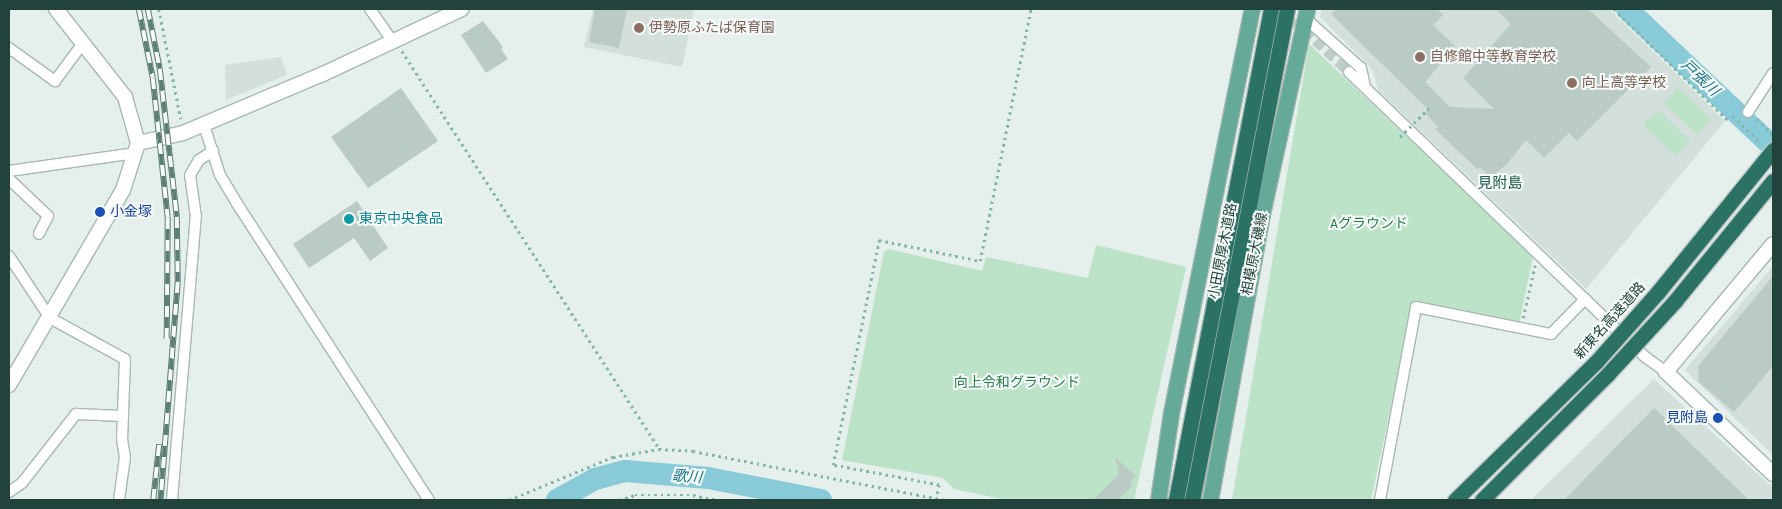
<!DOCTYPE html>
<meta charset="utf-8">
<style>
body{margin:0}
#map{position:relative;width:1782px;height:509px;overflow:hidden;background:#e5efeb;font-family:Karla,"Noto Sans JP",sans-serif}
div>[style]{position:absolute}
.built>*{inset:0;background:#d3dfda}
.green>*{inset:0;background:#bce2c7}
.river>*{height:22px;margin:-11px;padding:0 11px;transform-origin:11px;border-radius:11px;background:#89cad8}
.building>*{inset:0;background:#bacac4}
.minor-tunnel>*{height:10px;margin-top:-5px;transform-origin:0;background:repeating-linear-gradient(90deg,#becdc8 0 10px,transparent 0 15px)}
.path>*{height:2.5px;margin-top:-1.25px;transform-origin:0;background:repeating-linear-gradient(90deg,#82b6a7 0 2.5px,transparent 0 6.5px)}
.roads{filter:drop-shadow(1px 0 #a7b8b3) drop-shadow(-1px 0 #a7b8b3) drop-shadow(0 1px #a7b8b3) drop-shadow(0 -1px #a7b8b3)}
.minor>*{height:10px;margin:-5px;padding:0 5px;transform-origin:5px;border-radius:5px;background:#fff}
.tertiary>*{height:14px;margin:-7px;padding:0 7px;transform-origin:7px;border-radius:7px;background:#fff}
.primary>*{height:15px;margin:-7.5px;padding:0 7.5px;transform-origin:7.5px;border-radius:7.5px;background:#65a999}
.motorway>*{height:15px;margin:-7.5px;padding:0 7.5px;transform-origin:7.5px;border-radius:7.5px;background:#2b7265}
.rail>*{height:5.5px;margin-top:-2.75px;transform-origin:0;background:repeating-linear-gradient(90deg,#f6fbf9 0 11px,#5d7e76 0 22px);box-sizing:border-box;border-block:1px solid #5d7e76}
.path-bridge>*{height:2.5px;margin-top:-1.25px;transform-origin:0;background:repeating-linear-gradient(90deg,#82b6a7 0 2.5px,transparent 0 6.5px)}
.bridges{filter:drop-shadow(1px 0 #c1cac8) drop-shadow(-1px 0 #c1cac8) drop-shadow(0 1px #c1cac8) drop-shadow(0 -1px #c1cac8)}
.motorway-bridge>*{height:15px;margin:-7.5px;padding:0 7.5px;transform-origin:7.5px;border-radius:7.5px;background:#2b7265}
.dots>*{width:14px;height:14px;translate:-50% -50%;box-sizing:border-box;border:2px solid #f6fbf9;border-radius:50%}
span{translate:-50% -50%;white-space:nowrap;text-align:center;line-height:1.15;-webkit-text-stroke:4px #f6fbf9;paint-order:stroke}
.education-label{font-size:14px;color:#785e54}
.left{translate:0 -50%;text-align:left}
.transit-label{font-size:14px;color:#164399}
.right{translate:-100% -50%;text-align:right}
.culture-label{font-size:14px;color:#0d838f}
.park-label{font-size:14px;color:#287e4b}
.street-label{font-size:14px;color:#22433b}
.water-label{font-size:15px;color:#157186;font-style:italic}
.neighbourhood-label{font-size:15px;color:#1b584a}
.frame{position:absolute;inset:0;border:10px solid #22433b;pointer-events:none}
</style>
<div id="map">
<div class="built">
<div style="clip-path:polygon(593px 9px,694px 9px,682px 67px,584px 47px)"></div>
<div style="clip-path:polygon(1322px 9px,1609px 9px,1725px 121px,1586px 289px,1378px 90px,1372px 69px,1320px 17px)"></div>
<div style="clip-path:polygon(281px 57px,287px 75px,226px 100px,225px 65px)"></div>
<div style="clip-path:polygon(1773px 266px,1773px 455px,1685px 370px)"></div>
<div style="clip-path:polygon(1654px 379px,1773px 488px,1773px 500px,1531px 500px)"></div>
</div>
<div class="green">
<div style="clip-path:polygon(1309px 44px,1533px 257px,1519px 324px,1413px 302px,1371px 500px,1232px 500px)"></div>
<div style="clip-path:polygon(1678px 88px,1711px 119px,1697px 134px,1664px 103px)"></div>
<div style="clip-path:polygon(1658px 110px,1690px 141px,1676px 156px,1643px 125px)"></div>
<div style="clip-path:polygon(1096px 245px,1186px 267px,1134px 500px,1006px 500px,954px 489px,943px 478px,842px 460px,884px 252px,889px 249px,982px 271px,986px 257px,1088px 278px)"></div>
</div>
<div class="river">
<div style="left:1627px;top:9px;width:201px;rotate:43.4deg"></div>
<div style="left:557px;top:500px;width:43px;rotate:-28.9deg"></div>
<div style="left:595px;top:479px;width:31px;rotate:-15deg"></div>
<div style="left:625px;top:471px;width:83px;rotate:4.8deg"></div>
<div style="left:708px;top:478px;width:115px;rotate:11deg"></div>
</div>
<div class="building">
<div style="clip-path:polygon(595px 9px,627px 9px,619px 48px,589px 42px)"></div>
<div style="clip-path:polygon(1336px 9px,1437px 9px,1443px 15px,1433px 25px,1455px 46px,1425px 82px,1450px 107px,1494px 109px,1463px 78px,1511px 24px,1496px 9px,1588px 9px,1651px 67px,1577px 141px,1569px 133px,1544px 158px,1526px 140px,1506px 165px,1490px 177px,1480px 167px,1477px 169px,1435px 129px,1438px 127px,1426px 114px,1427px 108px,1331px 14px)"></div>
<div style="clip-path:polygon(483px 21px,503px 47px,501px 49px,508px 59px,486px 73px,461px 35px)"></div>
<div style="clip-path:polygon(401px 88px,438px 141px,368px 188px,331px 137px)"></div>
<div style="clip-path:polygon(357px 201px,388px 248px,370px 261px,354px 238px,309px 268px,293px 244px)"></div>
<div style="clip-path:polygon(1773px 276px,1773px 366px,1734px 412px,1699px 382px,1698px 366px)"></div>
<div style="clip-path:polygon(1654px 408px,1749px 500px,1564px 500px)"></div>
<div style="clip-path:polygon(1115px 457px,1136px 476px,1130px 483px,1132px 486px,1118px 500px,1093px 500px,1119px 474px)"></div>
</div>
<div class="minor-tunnel">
<div style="left:1283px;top:10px;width:91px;rotate:43.2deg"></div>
</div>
<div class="path">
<div style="left:159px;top:9px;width:112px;rotate:78.7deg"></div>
<div style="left:1614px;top:9px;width:163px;rotate:44.3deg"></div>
<div style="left:402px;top:51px;width:474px;rotate:57.1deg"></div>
<div style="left:1733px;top:116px;width:39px;rotate:44deg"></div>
<div style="left:1757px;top:119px;width:23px;rotate:45deg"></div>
<div style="left:1523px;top:318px;width:54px;rotate:-77.2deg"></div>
<div style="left:509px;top:500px;width:113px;rotate:-22.5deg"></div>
<div style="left:613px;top:457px;width:47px;rotate:-9.9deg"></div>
<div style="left:659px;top:449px;width:34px;rotate:3deg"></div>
<div style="left:693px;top:451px;width:258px;rotate:11deg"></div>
<div style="left:619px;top:500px;width:17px;rotate:-17deg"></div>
<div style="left:635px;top:495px;width:58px"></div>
<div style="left:693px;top:495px;width:24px;rotate:12deg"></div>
<div style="left:936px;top:500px;width:15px;rotate:-79deg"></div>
<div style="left:939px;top:485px;width:108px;rotate:-169.3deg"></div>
<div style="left:833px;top:465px;width:230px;rotate:-78.4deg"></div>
<div style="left:879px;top:240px;width:103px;rotate:11.7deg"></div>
<div style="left:980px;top:261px;width:257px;rotate:-78.6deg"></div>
</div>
<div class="roads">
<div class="minor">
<div style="left:370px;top:9px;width:40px;rotate:55.1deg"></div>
<div style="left:1305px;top:18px;width:75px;rotate:41.8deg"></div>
<div style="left:1361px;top:68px;width:19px;rotate:78deg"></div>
<div style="left:9px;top:48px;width:57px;rotate:35.7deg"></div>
<div style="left:55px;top:81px;width:47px;rotate:-53.6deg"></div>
<div style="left:1349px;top:72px;width:409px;rotate:43.9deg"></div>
<div style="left:1644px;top:356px;width:27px;rotate:36deg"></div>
<div style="left:1748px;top:112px;width:46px;rotate:-57.3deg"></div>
<div style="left:204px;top:125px;width:52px;rotate:72.3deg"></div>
<div style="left:220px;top:175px;width:31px;rotate:59deg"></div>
<div style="left:236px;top:202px;width:355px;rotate:57.1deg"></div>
<div style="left:9px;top:171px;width:128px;rotate:-8.1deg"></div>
<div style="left:9px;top:179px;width:54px;rotate:43.5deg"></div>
<div style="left:48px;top:216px;width:20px;rotate:117deg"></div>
<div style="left:9px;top:256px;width:74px;rotate:56.5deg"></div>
<div style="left:50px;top:318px;width:85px;rotate:28.7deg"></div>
<div style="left:125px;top:359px;width:80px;rotate:92.1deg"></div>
<div style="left:122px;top:439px;width:18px;rotate:81deg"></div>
<div style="left:125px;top:457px;width:43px;rotate:97.9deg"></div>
<div style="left:9px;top:492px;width:16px;rotate:-35deg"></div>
<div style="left:22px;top:483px;width:88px;rotate:-52deg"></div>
<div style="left:76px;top:414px;width:47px;rotate:2.4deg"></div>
<div style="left:172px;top:500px;width:284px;rotate:-85.2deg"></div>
<div style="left:196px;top:217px;width:42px;rotate:-98.1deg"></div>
<div style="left:190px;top:175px;width:17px;rotate:-59deg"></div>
<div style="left:199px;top:160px;width:17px;rotate:-33deg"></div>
<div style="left:1380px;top:500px;width:196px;rotate:-79.4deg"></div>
<div style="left:1416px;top:307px;width:138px;rotate:11.3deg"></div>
<div style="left:1551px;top:334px;width:49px;rotate:-45.8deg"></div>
</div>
<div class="tertiary">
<div style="left:138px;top:143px;width:46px;rotate:-12.5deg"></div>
<div style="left:183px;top:133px;width:152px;rotate:-22.9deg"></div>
<div style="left:323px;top:74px;width:153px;rotate:-25.1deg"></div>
<div style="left:1773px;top:244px;width:167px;rotate:129.9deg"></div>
<div style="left:1666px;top:372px;width:148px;rotate:43.6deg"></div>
<div style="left:9px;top:385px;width:226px;rotate:-59.7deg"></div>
<div style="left:123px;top:190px;width:49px;rotate:-72.3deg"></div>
<div style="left:138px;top:143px;width:48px;rotate:-105.8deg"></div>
<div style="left:125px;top:97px;width:112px;rotate:-128.1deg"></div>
</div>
<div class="primary">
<div style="left:1158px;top:500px;width:88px;rotate:-81.5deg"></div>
<div style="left:1171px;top:413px;width:412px;rotate:-78.7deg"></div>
<div style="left:1210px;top:500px;width:291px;rotate:-79.7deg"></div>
<div style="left:1262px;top:214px;width:210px;rotate:-77.6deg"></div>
</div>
<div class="motorway">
<div style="left:1176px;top:500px;width:500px;rotate:-79.05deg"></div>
<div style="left:1192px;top:500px;width:500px;rotate:-79.05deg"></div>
</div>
</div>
<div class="rail">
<div style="left:139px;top:9px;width:70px;rotate:78.5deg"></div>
<div style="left:153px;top:78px;width:141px;rotate:83.9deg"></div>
<div style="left:168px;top:218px;width:121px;rotate:90.5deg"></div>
<div style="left:148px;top:9px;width:61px;rotate:78.7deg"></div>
<div style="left:160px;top:69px;width:149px;rotate:83.4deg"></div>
<div style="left:177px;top:217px;width:65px;rotate:89.1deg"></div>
<div style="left:178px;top:282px;width:219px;rotate:94.5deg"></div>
<div style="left:153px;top:500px;width:56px;rotate:-83.9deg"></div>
</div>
<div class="path-bridge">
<div style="left:1400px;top:137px;width:41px;rotate:-45deg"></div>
</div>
<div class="bridges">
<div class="motorway-bridge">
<div style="left:1455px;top:500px;width:197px;rotate:-44.4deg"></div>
<div style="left:1596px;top:362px;width:94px;rotate:-48.5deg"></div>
<div style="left:1658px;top:292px;width:183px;rotate:-51deg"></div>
<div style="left:1482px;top:500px;width:177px;rotate:-45deg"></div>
<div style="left:1607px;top:375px;width:100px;rotate:-47.4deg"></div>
<div style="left:1675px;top:301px;width:155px;rotate:-50.8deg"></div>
</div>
</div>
<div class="dots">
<div style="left:639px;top:28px;background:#8d6e63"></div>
<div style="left:1420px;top:57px;background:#8d6e63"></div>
<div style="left:1572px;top:83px;background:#8d6e63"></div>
<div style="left:100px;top:212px;background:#1a4fb4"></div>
<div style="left:349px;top:219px;background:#0f9aa8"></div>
<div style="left:1718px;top:418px;background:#1a4fb4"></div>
</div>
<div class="education-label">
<span class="left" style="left:649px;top:28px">伊勢原ふたば保育園</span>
<span class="left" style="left:1430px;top:57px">自修館中等教育学校</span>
<span class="left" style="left:1582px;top:83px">向上高等学校</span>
</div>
<div class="transit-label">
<span class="left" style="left:110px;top:212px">小金塚</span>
<span class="right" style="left:1708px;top:418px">見附島</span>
</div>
<div class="culture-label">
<span class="left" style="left:359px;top:219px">東京中央食品</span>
</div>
<div class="park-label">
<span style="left:1369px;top:224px">Aグラウンド</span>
<span style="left:1017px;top:383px">向上令和グラウンド</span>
</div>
<div class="street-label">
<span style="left:1223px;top:251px;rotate:-79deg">小田原厚木道路</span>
<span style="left:1255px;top:254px;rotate:-79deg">相模原大磯線</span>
<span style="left:1610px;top:321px;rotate:-48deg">新東名高速道路</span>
</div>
<div class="water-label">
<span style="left:1700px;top:78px;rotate:43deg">戸張川</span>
<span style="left:687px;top:477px;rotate:5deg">歌川</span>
</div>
<div class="neighbourhood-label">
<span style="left:1500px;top:184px">見附島</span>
</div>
<div class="frame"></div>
</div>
